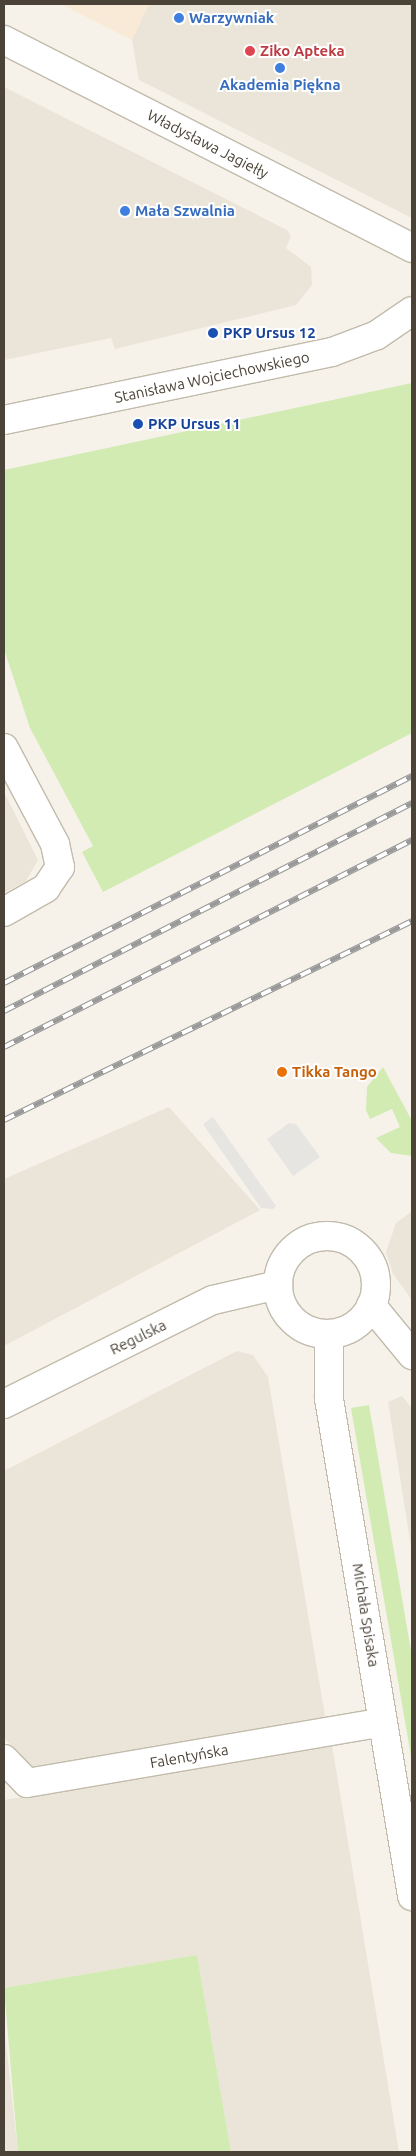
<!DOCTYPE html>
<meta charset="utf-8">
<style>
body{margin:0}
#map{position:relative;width:416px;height:2156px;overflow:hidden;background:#f6f2ea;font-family:Ubuntu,sans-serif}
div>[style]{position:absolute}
.residential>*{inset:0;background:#eae5d8}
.commercial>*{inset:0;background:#f8ead6}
.green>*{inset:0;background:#d1ebb2}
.parking>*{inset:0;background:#e7e5e2}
.roads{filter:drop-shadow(1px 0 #c2bbac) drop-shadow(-1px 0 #c2bbac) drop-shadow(0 1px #c2bbac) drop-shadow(0 -1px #c2bbac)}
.minor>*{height:28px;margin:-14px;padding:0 14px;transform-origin:14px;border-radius:14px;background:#fff}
.minor>.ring{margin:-14px;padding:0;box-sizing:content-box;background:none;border:28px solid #fff;border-radius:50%}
.rail>*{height:5.5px;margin-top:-2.75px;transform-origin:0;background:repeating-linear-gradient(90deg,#fff 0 11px,#999 0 22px);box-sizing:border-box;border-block:1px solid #999}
.dots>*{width:14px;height:14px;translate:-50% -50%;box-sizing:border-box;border:2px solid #fff;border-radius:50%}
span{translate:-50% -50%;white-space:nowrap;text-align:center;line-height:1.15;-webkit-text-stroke:4px #fff;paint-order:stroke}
.shop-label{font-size:15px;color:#366cbe;font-weight:700}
.left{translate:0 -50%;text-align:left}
.health-label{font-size:15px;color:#be3a42;font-weight:700}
.street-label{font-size:15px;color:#4b4338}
.transit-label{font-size:15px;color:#164399;font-weight:700}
.food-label{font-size:15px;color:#c56008;font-weight:700}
.frame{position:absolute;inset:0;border:5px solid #4b4338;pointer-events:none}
</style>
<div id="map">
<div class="residential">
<div style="clip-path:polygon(149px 4px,412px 4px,412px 218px,139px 80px,132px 40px)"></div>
<div style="clip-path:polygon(4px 87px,287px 230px,291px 236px,286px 248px,311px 267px,312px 285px,296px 305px,115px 349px,111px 338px,4px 360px)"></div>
<div style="clip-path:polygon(4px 792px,38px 860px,26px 881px,4px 893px)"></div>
<div style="clip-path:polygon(169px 1107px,260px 1210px,4px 1346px,4px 1179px)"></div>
<div style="clip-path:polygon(412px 1211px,412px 1300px,393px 1274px,386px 1252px,396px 1223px)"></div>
<div style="clip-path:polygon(237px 1351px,253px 1355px,268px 1377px,326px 1722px,37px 1771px,4px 1738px,4px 1471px)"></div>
<div style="clip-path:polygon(402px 1396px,412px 1408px,412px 1553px,388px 1402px)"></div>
<div style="clip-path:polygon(332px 1745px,399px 2152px,231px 2152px,197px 1955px,4px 1988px,4px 1800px)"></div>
<div style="clip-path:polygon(4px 2025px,18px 2152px,4px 2152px)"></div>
</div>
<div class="commercial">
<div style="clip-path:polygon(61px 4px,149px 4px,132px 40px)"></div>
</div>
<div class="green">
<div style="clip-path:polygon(412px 383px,412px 733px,103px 892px,82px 852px,93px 846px,30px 728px,4px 649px,4px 470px)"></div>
<div style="clip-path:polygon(383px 1067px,412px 1121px,412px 1156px,391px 1153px,376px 1138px,400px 1127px,392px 1109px,370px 1119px,366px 1110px,367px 1087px)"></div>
<div style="clip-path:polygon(369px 1405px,412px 1657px,412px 1762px,351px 1408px)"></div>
<div style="clip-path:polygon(197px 1955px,231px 2152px,18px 2152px,4px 1988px)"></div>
</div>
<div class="parking">
<div style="clip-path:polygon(213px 1117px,276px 1206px,273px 1209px,261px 1208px,203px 1124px)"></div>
<div style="clip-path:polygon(289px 1123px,296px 1124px,320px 1157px,293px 1176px,267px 1139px)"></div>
</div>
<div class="roads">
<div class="minor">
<div style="left:4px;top:40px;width:458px;rotate:27deg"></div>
<div style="left:4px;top:420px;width:335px;rotate:-11.7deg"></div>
<div style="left:332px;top:352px;width:48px;rotate:-20.7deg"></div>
<div style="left:377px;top:335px;width:42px;rotate:-34.4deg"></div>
<div style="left:4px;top:748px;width:109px;rotate:62deg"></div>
<div style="left:55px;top:844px;width:24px;rotate:78deg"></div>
<div style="left:60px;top:867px;width:25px;rotate:124deg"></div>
<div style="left:46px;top:888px;width:48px;rotate:150.3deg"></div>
<div class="ring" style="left:278px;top:1236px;width:70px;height:70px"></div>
<div style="left:371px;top:1305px;width:65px;rotate:50.6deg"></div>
<div style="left:329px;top:1334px;width:65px;rotate:90deg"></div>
<div style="left:329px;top:1399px;width:504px;rotate:80.52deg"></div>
<div style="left:4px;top:1404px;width:233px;rotate:-26.5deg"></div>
<div style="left:213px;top:1300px;width:67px;rotate:-13deg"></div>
<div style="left:4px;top:1759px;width:33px;rotate:46deg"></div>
<div style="left:27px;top:1783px;width:361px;rotate:-9.7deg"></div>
</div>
</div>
<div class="rail">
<div style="left:4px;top:983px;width:458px;rotate:-26.9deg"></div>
<div style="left:4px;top:1011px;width:458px;rotate:-27deg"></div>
<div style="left:4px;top:1047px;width:458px;rotate:-26.9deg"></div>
<div style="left:4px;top:1120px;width:454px;rotate:-26deg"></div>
</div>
<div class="dots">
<div style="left:179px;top:18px;background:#3f7fe0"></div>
<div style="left:250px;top:51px;background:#e0444e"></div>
<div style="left:280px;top:68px;background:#3f7fe0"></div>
<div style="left:125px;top:211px;background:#3f7fe0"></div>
<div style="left:213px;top:333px;background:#1a4fb4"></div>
<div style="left:138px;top:424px;background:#1a4fb4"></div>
<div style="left:282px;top:1072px;background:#e8710a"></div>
</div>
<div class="shop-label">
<span class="left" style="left:189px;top:18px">Warzywniak</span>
<span style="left:280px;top:85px">Akademia Piękna</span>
<span class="left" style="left:135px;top:211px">Mała Szwalnia</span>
</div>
<div class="health-label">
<span class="left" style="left:260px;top:51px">Ziko Apteka</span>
</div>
<div class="street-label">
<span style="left:208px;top:144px;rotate:27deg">Władysława Jagiełły</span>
<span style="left:212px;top:377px;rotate:-12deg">Stanisława Wojciechowskiego</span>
<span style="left:138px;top:1337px;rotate:-26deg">Regulska</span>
<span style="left:366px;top:1615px;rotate:81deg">Michała Spisaka</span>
<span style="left:189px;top:1756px;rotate:-10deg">Falentyńska</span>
</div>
<div class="transit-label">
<span class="left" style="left:223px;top:333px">PKP Ursus 12</span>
<span class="left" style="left:148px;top:424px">PKP Ursus 11</span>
</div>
<div class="food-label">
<span class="left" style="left:292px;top:1072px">Tikka Tango</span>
</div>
<div class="frame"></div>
</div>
